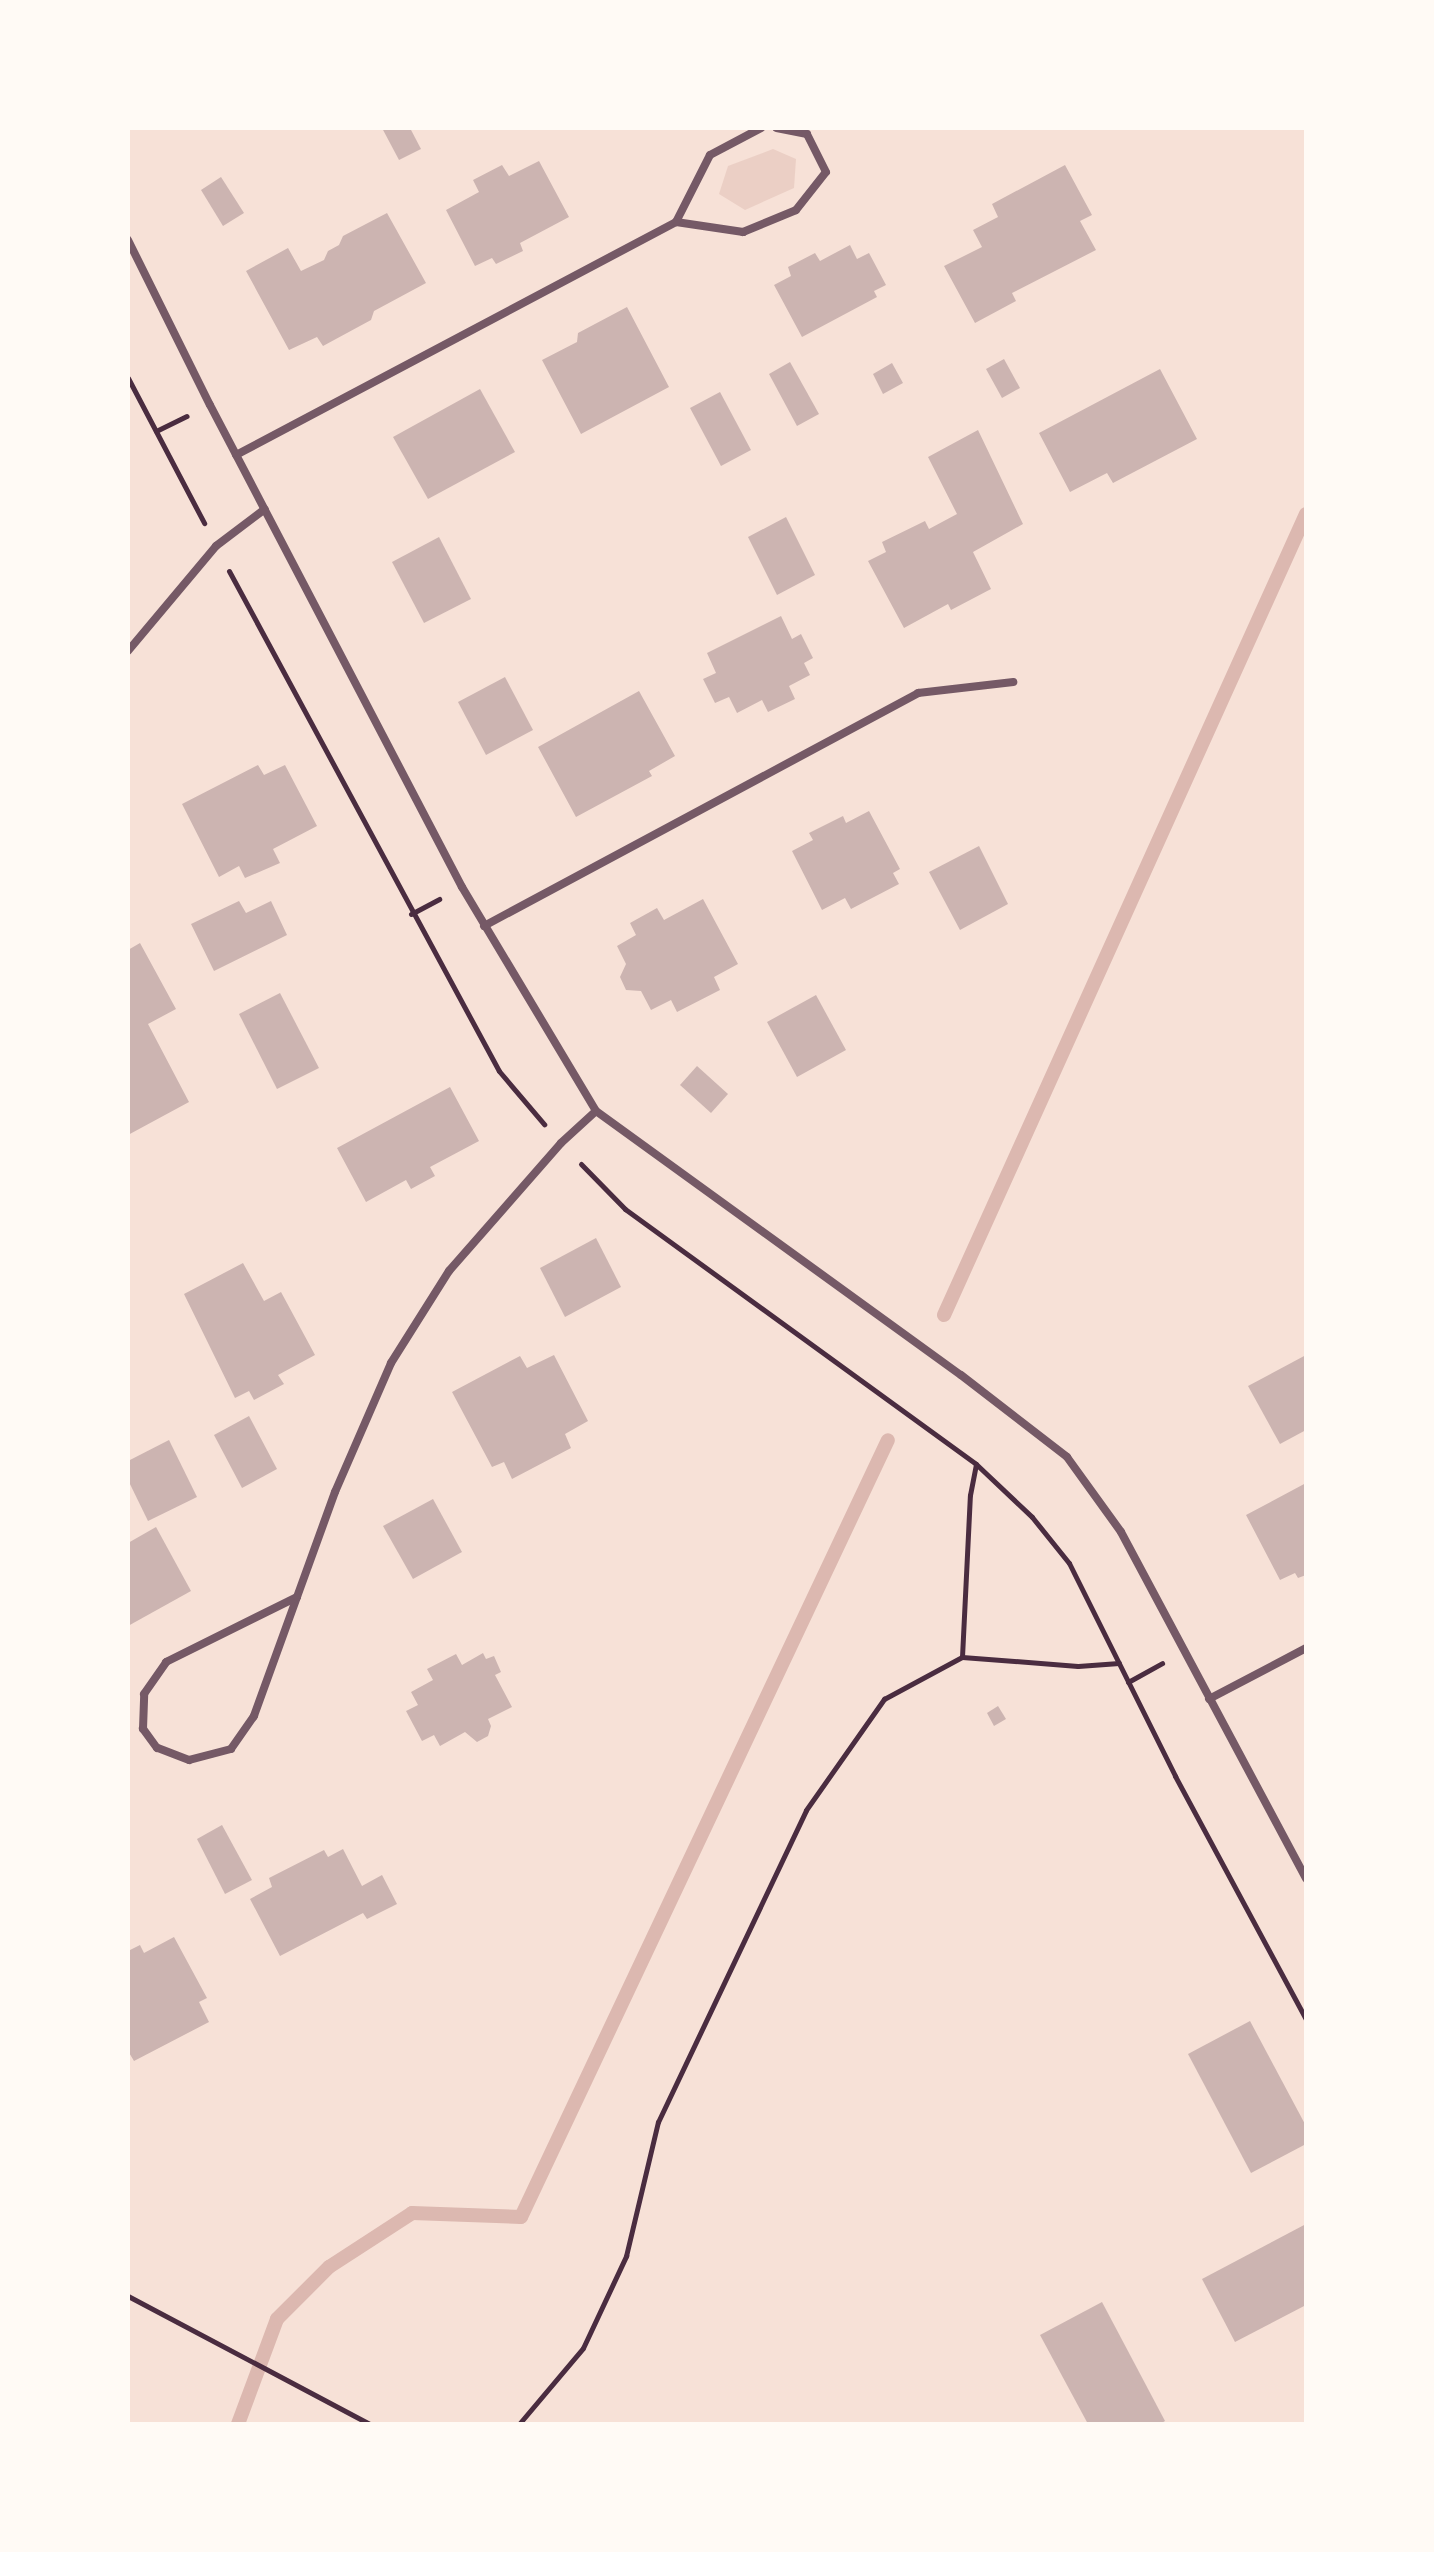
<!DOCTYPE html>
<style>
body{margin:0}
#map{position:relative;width:1434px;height:2552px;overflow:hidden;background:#f7e1d7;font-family:"DM Sans",sans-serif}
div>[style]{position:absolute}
.green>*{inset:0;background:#ebcfc5}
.stream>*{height:14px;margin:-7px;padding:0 7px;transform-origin:7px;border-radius:7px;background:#dcb8b0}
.building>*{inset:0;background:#ccb4b1}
.path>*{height:5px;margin:-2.5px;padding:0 2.5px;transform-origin:2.5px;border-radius:2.5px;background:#4a2c40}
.minor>*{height:8px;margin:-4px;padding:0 4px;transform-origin:4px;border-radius:4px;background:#755966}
span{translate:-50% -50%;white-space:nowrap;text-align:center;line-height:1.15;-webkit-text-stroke:7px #fffaf5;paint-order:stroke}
.frame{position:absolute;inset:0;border:130px solid #fffaf5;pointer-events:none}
</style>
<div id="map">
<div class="green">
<div style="clip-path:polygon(773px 149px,796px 159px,794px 188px,745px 210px,719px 194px,728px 166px)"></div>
</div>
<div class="stream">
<div style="left:944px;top:1315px;width:879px;rotate:-65.68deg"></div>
<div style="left:238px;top:2424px;width:112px;rotate:-69.6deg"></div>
<div style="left:277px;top:2319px;width:74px;rotate:-45deg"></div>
<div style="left:329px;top:2267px;width:99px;rotate:-33deg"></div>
<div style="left:412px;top:2213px;width:109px;rotate:2.1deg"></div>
<div style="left:521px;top:2217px;width:859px;rotate:-64.72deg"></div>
</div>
<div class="building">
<div style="clip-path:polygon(382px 128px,410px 128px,421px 149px,399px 160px)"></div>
<div style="clip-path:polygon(539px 161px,569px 217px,520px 243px,523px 251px,496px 264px,492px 258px,475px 266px,446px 210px,479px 192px,473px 180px,502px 165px,509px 176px)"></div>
<div style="clip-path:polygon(1065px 165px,1092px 215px,1080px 221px,1096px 250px,1012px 293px,1016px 301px,975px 323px,944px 266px,982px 247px,973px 230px,998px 217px,992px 204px)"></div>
<div style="clip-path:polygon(221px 177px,244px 213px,223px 226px,201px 190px)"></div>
<div style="clip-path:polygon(387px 213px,426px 283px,374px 311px,371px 320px,323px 346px,317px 337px,289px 350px,246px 271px,288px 248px,301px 271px,324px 260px,328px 251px,339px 245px,343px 236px)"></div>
<div style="clip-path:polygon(850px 245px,857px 259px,869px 253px,886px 285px,874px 291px,877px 297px,802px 337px,774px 285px,791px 276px,788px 267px,815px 253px,820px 261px)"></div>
<div style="clip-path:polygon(627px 307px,669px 387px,581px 434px,542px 360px,577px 342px,578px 333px)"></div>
<div style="clip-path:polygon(1004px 359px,1020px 388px,1002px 398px,986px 369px)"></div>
<div style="clip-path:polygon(790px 362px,819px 414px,797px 426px,769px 374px)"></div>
<div style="clip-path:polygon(892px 363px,903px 383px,883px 394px,873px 374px)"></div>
<div style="clip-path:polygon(1160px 369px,1197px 439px,1113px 483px,1107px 473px,1070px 492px,1039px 433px)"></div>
<div style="clip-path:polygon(480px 389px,515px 452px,428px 499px,393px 437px)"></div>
<div style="clip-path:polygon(720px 392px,751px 450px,721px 466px,690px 408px)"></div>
<div style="clip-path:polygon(978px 430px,1023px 524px,973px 552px,991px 589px,951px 610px,948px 604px,904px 628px,868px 561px,886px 552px,882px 542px,925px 521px,929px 529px,957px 514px,928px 457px)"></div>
<div style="clip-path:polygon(786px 517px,815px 575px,777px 595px,748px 537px)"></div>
<div style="clip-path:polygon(439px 537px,471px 599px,424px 623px,392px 562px)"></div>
<div style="clip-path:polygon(781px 616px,792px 639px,801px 634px,813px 658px,804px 663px,810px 675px,789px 686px,795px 699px,768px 712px,762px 700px,737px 713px,729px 697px,715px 703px,703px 679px,716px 673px,707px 653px)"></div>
<div style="clip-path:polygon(505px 677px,533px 730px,486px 755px,458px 702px)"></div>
<div style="clip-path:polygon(639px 691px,675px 756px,649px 771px,652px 776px,576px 817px,538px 747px)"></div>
<div style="clip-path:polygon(258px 765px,264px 775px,285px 765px,317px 826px,273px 849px,280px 863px,245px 878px,239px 866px,219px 877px,182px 804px)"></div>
<div style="clip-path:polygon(869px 811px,900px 869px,893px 873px,899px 884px,851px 909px,845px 898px,822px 910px,792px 851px,813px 840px,809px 833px,843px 816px,846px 823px)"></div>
<div style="clip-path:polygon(979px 846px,1008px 904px,960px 930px,929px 872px)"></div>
<div style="clip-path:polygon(703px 899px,738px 964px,714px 977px,720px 990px,677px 1012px,671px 1000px,651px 1010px,641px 991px,626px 990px,620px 977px,626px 964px,617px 946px,636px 935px,630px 923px,657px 908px,664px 920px)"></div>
<div style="clip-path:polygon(239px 901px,246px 913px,271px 901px,287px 935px,214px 971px,191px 924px)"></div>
<div style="clip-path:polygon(140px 943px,176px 1009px,148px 1024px,189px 1102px,128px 1135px,128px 950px)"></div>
<div style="clip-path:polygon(280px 993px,319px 1068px,277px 1089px,239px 1014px)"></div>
<div style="clip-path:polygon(816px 995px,846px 1050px,797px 1077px,767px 1022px)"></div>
<div style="clip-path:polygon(697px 1066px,728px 1094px,711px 1113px,680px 1085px)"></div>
<div style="clip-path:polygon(450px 1087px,479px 1141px,430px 1167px,435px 1176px,411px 1189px,406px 1180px,366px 1202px,337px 1148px)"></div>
<div style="clip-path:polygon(596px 1238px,621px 1287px,565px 1317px,540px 1268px)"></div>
<div style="clip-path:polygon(243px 1263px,264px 1301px,281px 1292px,315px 1355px,278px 1375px,284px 1384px,254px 1400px,249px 1391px,235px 1398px,184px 1294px)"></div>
<div style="clip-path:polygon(554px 1355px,588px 1421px,565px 1434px,571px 1448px,512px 1479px,504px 1462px,492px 1467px,452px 1392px,520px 1356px,527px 1368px)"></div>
<div style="clip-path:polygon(1306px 1355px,1306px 1430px,1280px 1444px,1248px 1386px)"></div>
<div style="clip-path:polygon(249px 1416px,277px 1469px,242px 1488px,214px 1435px)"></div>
<div style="clip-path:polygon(169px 1440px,197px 1497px,148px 1521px,128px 1480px,128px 1461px)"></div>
<div style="clip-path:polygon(1306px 1483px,1306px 1575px,1298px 1578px,1295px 1573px,1280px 1580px,1246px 1515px)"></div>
<div style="clip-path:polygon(433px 1499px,462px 1552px,413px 1579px,383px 1526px)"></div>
<div style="clip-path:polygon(156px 1527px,191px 1591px,128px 1626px,128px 1543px)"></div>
<div style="clip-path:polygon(483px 1653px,486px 1659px,494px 1656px,501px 1672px,495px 1675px,512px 1707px,488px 1719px,491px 1726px,488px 1736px,477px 1742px,465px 1732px,440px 1746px,434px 1735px,422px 1741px,406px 1711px,418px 1705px,411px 1692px,433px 1680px,427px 1669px,456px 1654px,462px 1665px)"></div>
<div style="clip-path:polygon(998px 1706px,1006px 1719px,994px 1726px,987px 1713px)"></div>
<div style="clip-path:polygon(222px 1825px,252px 1880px,225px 1894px,197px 1839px)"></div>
<div style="clip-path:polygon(343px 1849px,362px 1886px,382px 1875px,397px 1904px,367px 1919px,363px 1913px,280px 1956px,250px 1899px,272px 1887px,269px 1878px,324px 1850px,328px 1857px)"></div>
<div style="clip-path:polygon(174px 1937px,207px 1998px,199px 2002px,209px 2022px,134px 2061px,128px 2051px,128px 1951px,140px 1945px,144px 1953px)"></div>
<div style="clip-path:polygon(1250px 2021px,1306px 2126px,1306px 2144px,1251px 2173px,1188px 2054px)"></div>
<div style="clip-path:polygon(1306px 2224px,1306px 2305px,1235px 2342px,1202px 2279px)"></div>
<div style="clip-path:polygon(1102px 2302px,1165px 2421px,1160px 2424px,1088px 2424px,1040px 2335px)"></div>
</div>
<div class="path">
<div style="left:128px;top:378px;width:164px;rotate:62.3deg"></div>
<div style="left:156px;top:431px;width:34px;rotate:-26deg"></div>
<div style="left:229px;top:571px;width:568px;rotate:61.63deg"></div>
<div style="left:499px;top:1071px;width:70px;rotate:49.7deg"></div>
<div style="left:411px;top:914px;width:32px;rotate:-28deg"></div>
<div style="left:581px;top:1164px;width:63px;rotate:45.6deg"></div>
<div style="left:625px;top:1209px;width:434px;rotate:36deg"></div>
<div style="left:976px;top:1464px;width:77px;rotate:43.4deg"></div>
<div style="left:1032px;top:1517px;width:59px;rotate:51.2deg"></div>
<div style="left:1069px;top:1563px;width:238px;rotate:63.5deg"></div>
<div style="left:1175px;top:1776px;width:276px;rotate:61.7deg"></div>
<div style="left:962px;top:1657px;width:162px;rotate:-87.2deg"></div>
<div style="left:970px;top:1495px;width:31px;rotate:-79deg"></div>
<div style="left:1128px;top:1682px;width:39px;rotate:-29deg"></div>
<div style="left:128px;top:2296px;width:274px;rotate:27.9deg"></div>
<div style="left:519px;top:2424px;width:99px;rotate:-49.9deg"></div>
<div style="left:583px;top:2348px;width:102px;rotate:-64.9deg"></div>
<div style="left:626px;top:2256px;width:138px;rotate:-76.6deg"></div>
<div style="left:658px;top:2122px;width:345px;rotate:-64.6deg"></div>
<div style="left:806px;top:1810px;width:136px;rotate:-54.9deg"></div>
<div style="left:884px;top:1699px;width:89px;rotate:-28.3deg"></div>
<div style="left:962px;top:1657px;width:116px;rotate:4.4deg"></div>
<div style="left:1078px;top:1666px;width:41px;rotate:-4.2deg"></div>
</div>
<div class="minor">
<div style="left:676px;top:222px;width:68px;rotate:8.5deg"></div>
<div style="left:743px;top:232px;width:57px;rotate:-22.5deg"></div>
<div style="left:796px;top:210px;width:48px;rotate:-51.7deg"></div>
<div style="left:826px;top:172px;width:42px;rotate:-116.6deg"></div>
<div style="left:807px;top:134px;width:31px;rotate:-169deg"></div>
<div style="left:128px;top:240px;width:184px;rotate:63.6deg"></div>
<div style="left:210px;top:405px;width:544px;rotate:62.4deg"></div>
<div style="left:462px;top:887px;width:261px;rotate:59.1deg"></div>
<div style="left:596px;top:1111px;width:450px;rotate:35.9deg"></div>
<div style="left:961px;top:1375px;width:134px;rotate:37.7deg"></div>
<div style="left:1067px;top:1457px;width:92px;rotate:54.2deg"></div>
<div style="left:1121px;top:1532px;width:393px;rotate:61.9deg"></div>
<div style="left:236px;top:455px;width:498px;rotate:-27.9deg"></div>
<div style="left:676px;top:222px;width:75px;rotate:-63.1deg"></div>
<div style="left:710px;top:155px;width:58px;rotate:-27.9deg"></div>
<div style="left:128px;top:651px;width:137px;rotate:-50deg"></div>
<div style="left:216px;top:546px;width:61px;rotate:-37.1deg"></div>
<div style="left:484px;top:926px;width:493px;rotate:-28.2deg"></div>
<div style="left:918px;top:693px;width:96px;rotate:-6.6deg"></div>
<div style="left:297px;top:1597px;width:127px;rotate:109.9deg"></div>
<div style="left:254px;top:1716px;width:40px;rotate:124.9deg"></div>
<div style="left:231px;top:1749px;width:43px;rotate:165.3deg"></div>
<div style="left:189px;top:1760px;width:34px;rotate:-159deg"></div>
<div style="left:157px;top:1748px;width:24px;rotate:-126deg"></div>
<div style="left:143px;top:1729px;width:35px;rotate:-88deg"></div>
<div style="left:144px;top:1694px;width:39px;rotate:-55deg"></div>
<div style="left:166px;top:1662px;width:146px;rotate:-26.4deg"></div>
<div style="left:297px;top:1597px;width:112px;rotate:-70.1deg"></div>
<div style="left:335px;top:1492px;width:141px;rotate:-66.5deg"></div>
<div style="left:391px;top:1363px;width:109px;rotate:-57.8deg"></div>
<div style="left:449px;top:1271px;width:170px;rotate:-48.8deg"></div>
<div style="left:561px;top:1143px;width:47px;rotate:-42.4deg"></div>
<div style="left:1209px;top:1699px;width:110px;rotate:-27.7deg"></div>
</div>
<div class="frame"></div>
</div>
